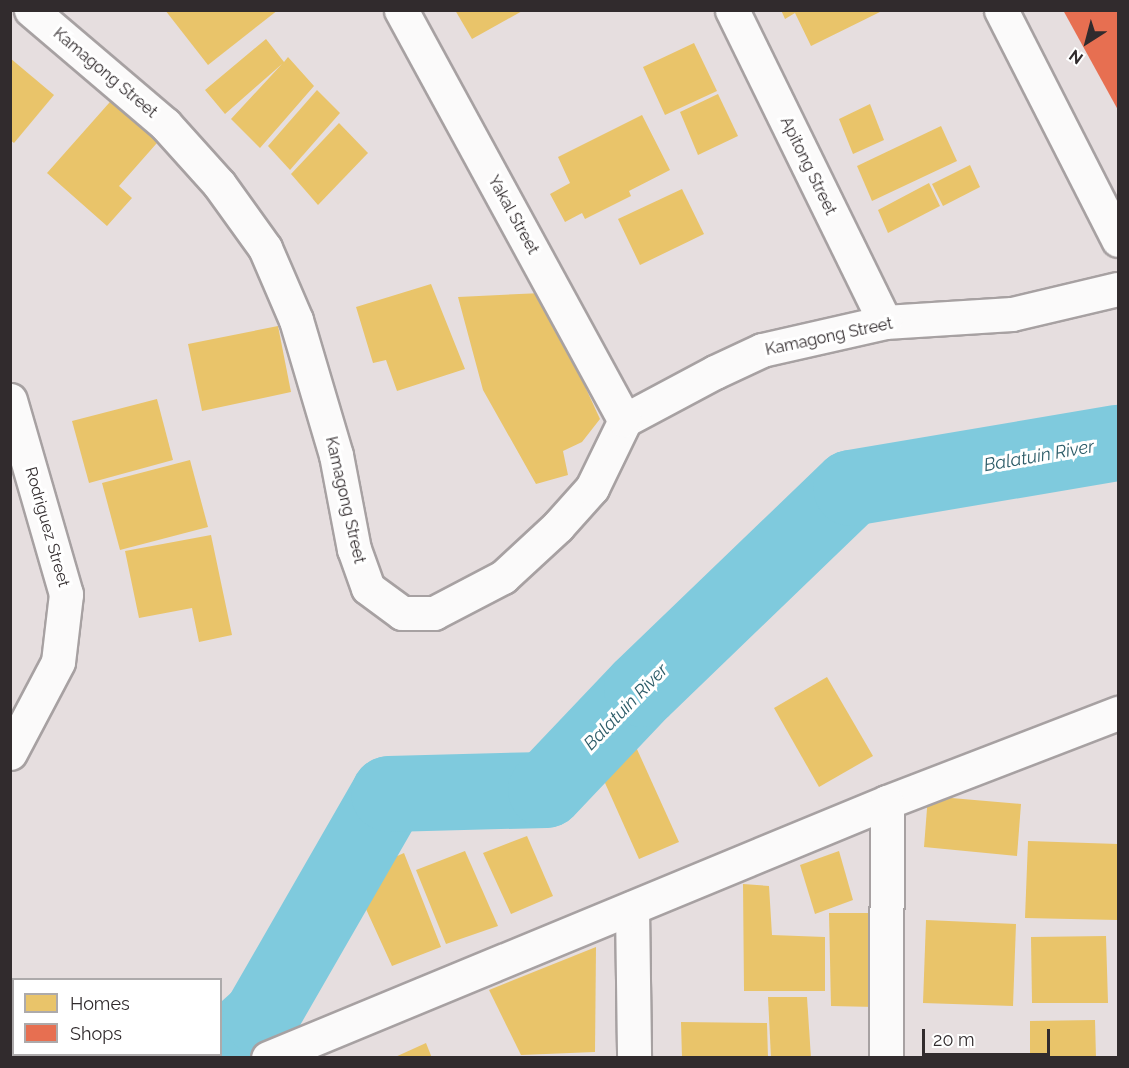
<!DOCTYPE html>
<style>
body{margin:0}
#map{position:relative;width:1129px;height:1068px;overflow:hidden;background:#e6dedf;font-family:Raleway,sans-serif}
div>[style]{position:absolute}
.homes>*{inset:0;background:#e9c46a}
.shops>*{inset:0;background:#e76f51}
.river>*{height:76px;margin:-38px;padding:0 38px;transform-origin:38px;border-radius:38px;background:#7fcadd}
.roads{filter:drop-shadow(2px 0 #a7a1a2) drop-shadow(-2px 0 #a7a1a2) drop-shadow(0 2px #a7a1a2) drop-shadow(0 -2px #a7a1a2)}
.minor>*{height:33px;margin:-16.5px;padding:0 16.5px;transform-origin:16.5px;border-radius:16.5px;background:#fbfafa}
span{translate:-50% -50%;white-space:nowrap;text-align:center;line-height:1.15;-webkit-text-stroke:6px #fff;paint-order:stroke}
.street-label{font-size:16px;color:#312b2d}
.water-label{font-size:18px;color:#2d5c68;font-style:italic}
.frame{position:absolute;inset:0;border:12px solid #312b2d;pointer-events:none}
.legend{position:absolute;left:12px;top:978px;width:210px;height:78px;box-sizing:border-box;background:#fff;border:2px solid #adaaab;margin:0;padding:8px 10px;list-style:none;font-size:18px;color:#312b2d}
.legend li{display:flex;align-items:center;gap:12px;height:30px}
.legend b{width:30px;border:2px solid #adaaab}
.north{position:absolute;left:1057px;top:12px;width:60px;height:60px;-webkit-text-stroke:4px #fff;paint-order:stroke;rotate:216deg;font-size:16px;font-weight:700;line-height:24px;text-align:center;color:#312b2d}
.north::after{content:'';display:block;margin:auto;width:21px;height:27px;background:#312b2d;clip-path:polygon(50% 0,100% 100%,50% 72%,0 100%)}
.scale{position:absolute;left:922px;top:1029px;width:128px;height:27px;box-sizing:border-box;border:3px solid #312b2d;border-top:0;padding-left:8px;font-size:18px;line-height:21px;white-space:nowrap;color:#312b2d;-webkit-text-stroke:4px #fff;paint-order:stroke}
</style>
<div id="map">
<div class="homes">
<div style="clip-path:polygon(165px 10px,278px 10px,208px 65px)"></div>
<div style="clip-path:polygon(455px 10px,524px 10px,472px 39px)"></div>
<div style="clip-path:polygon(781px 10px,884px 10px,811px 46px,795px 13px,785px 19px)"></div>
<div style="clip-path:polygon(266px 39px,284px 62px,288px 57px,314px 86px,260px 148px,231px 119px,282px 64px,225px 114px,205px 90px)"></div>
<div style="clip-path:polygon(694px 43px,717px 91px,665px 115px,643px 67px)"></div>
<div style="clip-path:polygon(10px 58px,54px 95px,14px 143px,10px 140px)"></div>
<div style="clip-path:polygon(317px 90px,340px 113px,290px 170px,268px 146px)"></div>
<div style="clip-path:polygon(117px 94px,164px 135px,119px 186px,132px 198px,107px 226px,47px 173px)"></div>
<div style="clip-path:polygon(718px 94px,738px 136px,698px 155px,680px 112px)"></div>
<div style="clip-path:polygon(870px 104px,884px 140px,853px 154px,839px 119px)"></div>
<div style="clip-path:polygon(642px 115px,670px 170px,629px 191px,631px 196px,585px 219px,582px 213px,565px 222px,550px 194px,570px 183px,558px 157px)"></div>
<div style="clip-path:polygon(339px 123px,368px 153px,318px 205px,291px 174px)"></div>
<div style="clip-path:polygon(941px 126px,957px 161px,872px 201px,857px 166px)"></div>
<div style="clip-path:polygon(970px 165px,980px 187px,943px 206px,932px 184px)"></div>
<div style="clip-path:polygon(929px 183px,940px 206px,888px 233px,878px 210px)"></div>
<div style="clip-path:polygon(682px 189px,704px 234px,640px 265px,618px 219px)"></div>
<div style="clip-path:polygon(431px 284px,465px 369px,397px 391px,386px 360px,373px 363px,356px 307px)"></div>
<div style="clip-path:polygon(542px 293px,600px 419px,582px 442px,563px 451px,568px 475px,536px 484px,483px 390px,458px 297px)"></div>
<div style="clip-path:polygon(278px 326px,291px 392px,202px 411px,188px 344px)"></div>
<div style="clip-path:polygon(157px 399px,173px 460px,89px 483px,72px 421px)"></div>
<div style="clip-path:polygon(190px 460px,208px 527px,120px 550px,102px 483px)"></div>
<div style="clip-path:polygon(211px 535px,232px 635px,199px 642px,192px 608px,139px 618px,125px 551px)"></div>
<div style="clip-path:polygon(827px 677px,873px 756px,819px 787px,774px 708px)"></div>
<div style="clip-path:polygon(636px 747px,679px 842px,639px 859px,597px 765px)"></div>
<div style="clip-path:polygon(928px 796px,1021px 804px,1017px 856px,924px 847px)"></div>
<div style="clip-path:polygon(527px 836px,553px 896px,511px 914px,483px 853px)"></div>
<div style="clip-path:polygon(1028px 841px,1118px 844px,1117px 920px,1025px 918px)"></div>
<div style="clip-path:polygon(465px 851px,498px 926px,446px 944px,416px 870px)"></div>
<div style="clip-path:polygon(839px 851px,853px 900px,815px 914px,800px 865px)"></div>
<div style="clip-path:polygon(404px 853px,441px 947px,392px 966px,355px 885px,376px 875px,372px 867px)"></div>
<div style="clip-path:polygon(743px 884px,769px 886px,772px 935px,825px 937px,825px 991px,744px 991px)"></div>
<div style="clip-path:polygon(829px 913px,873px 913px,875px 1007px,831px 1006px)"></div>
<div style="clip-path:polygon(926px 920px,1016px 924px,1013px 1006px,923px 1003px)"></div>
<div style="clip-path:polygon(1106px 936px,1108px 1003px,1032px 1003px,1031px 937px)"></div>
<div style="clip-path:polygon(596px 947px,595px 1052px,521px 1055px,489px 990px)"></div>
<div style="clip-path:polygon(768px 997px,807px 997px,811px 1058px,771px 1058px)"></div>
<div style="clip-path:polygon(1095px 1020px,1096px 1058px,1030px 1058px,1030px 1021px)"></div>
<div style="clip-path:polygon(681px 1022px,767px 1023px,768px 1058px,682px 1058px)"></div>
<div style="clip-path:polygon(426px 1043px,432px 1058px,393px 1058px)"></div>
</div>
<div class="shops">
<div style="clip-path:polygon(1063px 10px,1118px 10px,1118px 110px)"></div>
</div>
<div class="river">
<div style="left:220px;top:1054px;width:55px;rotate:-42.1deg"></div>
<div style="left:261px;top:1017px;width:257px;rotate:-60.1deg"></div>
<div style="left:389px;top:794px;width:157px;rotate:-1.5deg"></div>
<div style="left:546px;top:790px;width:139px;rotate:-46.5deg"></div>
<div style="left:642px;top:689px;width:290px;rotate:-43.9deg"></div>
<div style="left:851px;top:488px;width:271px;rotate:-9.6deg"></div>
</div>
<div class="roads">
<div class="minor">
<div style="left:31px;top:10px;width:176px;rotate:40.4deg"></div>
<div style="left:165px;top:124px;width:81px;rotate:48deg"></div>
<div style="left:219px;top:184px;width:79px;rotate:54.3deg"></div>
<div style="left:265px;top:248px;width:78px;rotate:66.7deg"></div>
<div style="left:296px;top:320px;width:141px;rotate:73.5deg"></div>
<div style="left:336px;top:455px;width:96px;rotate:79.2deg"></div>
<div style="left:354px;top:549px;width:41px;rotate:70.3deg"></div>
<div style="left:368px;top:588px;width:42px;rotate:36.3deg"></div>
<div style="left:402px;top:613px;width:32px"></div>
<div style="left:434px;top:613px;width:78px;rotate:-27.6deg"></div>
<div style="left:503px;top:577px;width:75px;rotate:-42.8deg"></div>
<div style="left:558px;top:526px;width:51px;rotate:-48.2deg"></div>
<div style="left:592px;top:488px;width:76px;rotate:-64.1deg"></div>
<div style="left:625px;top:420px;width:102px;rotate:-28.1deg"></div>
<div style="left:715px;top:372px;width:52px;rotate:-25.1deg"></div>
<div style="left:762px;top:350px;width:126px;rotate:-12.8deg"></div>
<div style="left:885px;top:322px;width:127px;rotate:-3.6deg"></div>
<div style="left:1012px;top:314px;width:109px;rotate:-13.3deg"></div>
<div style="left:401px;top:10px;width:467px;rotate:61.4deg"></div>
<div style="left:732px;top:10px;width:347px;rotate:63.9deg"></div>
<div style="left:1001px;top:10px;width:258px;rotate:63deg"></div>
<div style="left:10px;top:400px;width:202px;rotate:73.9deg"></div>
<div style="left:66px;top:594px;width:68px;rotate:96.7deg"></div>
<div style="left:58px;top:662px;width:103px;rotate:117.8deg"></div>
<div style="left:632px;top:908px;width:150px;rotate:89.2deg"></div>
<div style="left:268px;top:1058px;width:670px;rotate:-22.47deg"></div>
<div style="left:887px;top:802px;width:248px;rotate:-21.1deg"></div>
<div style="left:886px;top:1058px;width:256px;rotate:-89.8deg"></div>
</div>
</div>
<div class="street-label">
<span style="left:105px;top:73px;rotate:40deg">Kamagong Street</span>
<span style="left:808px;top:166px;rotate:64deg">Apitong Street</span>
<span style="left:513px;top:215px;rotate:61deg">Yakal Street</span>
<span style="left:829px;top:337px;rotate:-12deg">Kamagong Street</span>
<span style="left:345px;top:500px;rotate:77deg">Kamagong Street</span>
<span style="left:47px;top:527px;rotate:74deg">Rodriguez Street</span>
</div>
<div class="water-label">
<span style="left:1039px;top:456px;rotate:-10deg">Balatuin River</span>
<span style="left:626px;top:707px;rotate:-46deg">Balatuin River</span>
</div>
<div class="frame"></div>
<ul class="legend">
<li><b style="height:16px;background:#e9c46a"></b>Homes</li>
<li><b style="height:16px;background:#e76f51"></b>Shops</li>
</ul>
<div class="north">N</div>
<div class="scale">20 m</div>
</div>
